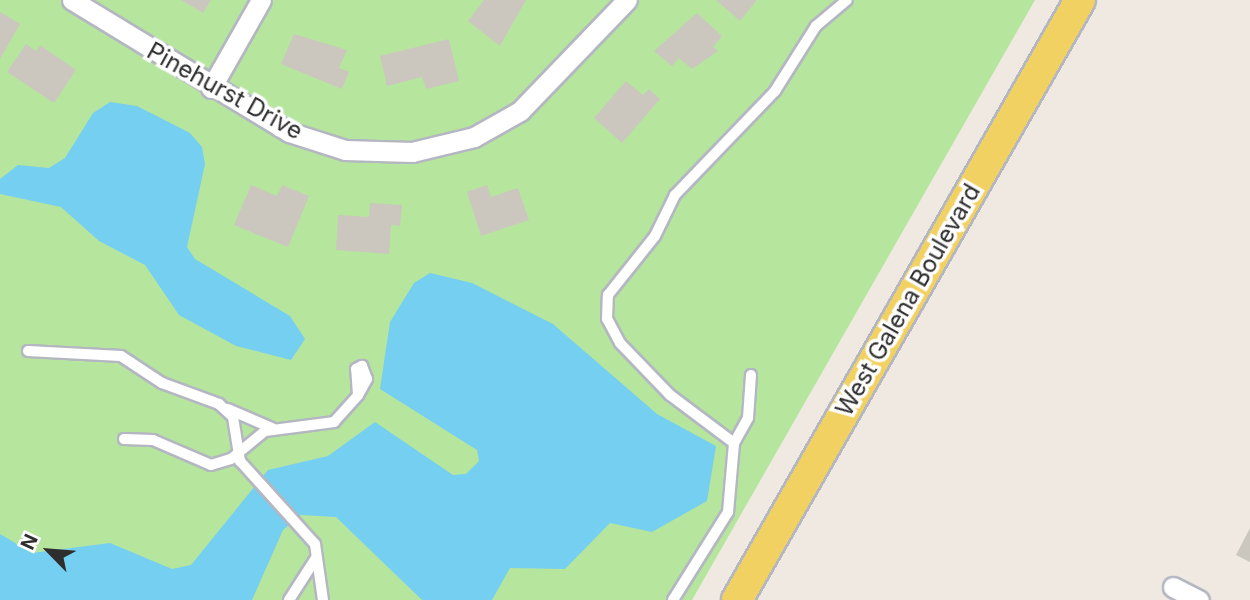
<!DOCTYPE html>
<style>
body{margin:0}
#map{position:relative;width:1250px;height:600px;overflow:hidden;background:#efe9e1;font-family:Inter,sans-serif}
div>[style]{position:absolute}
.green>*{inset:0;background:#b6e59e}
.water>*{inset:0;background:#75cff0}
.building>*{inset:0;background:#cbc7bf}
.roads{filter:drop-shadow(2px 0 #b4b7c1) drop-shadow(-2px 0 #b4b7c1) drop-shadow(0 2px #b4b7c1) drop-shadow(0 -2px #b4b7c1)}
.lane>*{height:10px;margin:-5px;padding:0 5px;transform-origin:5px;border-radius:5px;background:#fff}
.street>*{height:19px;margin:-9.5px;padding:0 9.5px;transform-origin:9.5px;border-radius:9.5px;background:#fff}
.primary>*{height:30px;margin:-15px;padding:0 15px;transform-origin:15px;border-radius:15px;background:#f2d163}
span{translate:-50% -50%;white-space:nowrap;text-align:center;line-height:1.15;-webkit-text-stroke:7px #fff;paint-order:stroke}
.street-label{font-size:24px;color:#2e2e2e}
.north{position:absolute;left:14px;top:516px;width:70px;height:70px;-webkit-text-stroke:5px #fff;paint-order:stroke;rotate:295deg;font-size:19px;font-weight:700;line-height:28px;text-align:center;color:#2e2e2e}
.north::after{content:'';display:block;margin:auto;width:24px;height:32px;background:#2e2e2e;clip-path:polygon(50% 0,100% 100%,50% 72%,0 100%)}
</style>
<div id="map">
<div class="green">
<div style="clip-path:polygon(0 0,1035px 0,692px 600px,0 600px)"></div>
</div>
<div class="water">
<div style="clip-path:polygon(110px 102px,137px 106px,190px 133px,202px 147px,205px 164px,187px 247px,195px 259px,290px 316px,305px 339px,291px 360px,236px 346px,179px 315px,145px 265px,99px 241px,61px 207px,0 194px,0 179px,18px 165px,49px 168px,65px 158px,93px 113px)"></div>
<div style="clip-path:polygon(430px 273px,472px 283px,553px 324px,657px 414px,716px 446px,707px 501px,652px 532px,610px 523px,565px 569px,510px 568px,492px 600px,422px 600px,336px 517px,301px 515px,283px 530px,252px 600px,0 600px,0 534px,32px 553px,110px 543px,172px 569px,191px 565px,268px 470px,328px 456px,375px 422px,453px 475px,466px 474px,479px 461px,477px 450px,380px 389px,390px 322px,414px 283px)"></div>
</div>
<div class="building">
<div style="clip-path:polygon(181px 0,211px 0,203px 13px)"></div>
<div style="clip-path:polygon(484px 0,526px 0,500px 46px,468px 21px)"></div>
<div style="clip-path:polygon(716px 0,757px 0,740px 21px)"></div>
<div style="clip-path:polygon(0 12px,20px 24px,0 59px)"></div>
<div style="clip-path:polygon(697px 13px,722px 36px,713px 47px,718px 51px,692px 69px,679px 58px,672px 66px,654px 51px)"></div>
<div style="clip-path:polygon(294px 34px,347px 50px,339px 68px,349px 72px,342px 89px,281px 64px)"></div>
<div style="clip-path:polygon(449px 39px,459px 81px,426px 89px,422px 77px,387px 86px,380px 56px)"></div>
<div style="clip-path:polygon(26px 44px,36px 51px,40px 45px,76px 70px,54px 103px,7px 72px)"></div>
<div style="clip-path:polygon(626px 81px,643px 95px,649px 89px,660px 99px,622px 143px,594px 118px)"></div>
<div style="clip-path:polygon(251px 185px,277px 196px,282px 185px,309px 196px,288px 247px,234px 225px)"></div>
<div style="clip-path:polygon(487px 185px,491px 197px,518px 188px,529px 220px,481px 236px,467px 192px)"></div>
<div style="clip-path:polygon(370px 203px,402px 205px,400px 226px,391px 225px,389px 254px,336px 250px,338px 215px,369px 217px)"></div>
<div style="clip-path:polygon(1250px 528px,1250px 562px,1236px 555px)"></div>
</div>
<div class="roads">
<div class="lane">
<div style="left:28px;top:351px;width:93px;rotate:3.1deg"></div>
<div style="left:121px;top:356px;width:49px;rotate:33.4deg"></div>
<div style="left:162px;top:383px;width:61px;rotate:20.2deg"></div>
<div style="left:219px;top:404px;width:19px;rotate:43deg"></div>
<div style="left:233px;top:417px;width:45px;rotate:81deg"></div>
<div style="left:240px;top:461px;width:112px;rotate:47.9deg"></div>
<div style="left:315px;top:544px;width:57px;rotate:81.9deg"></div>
<div style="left:751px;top:375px;width:43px;rotate:94deg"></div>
<div style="left:748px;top:418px;width:29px;rotate:119deg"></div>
<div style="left:734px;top:443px;width:80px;rotate:-143.1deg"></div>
<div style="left:670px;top:395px;width:72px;rotate:-133.9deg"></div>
<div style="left:620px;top:343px;width:27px;rotate:-118deg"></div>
<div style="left:607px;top:319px;width:24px;rotate:-88deg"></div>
<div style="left:608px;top:295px;width:75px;rotate:-51.5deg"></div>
<div style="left:655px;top:236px;width:46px;rotate:-64deg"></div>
<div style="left:675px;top:195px;width:144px;rotate:-46.1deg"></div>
<div style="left:775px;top:91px;width:77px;rotate:-57.8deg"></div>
<div style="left:816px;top:26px;width:40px;rotate:-40deg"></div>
<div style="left:228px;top:409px;width:48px;rotate:23.4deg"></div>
<div style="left:124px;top:439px;width:29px;rotate:2deg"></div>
<div style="left:153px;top:440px;width:63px;rotate:23.3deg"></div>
<div style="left:211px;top:465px;width:21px;rotate:-17deg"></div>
<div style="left:231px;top:459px;width:44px;rotate:-39.5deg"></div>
<div style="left:265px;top:431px;width:70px;rotate:-7.4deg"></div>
<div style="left:334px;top:422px;width:36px;rotate:-48deg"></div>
<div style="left:358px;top:395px;width:26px;rotate:-94deg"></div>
<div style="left:356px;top:369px;width:7px;rotate:-27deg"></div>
<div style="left:362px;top:366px;width:14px;rotate:69deg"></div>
<div style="left:367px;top:379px;width:18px;rotate:119deg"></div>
<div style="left:289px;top:600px;width:50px;rotate:-57.3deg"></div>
<div style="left:673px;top:600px;width:104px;rotate:-58deg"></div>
<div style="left:728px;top:512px;width:69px;rotate:-85deg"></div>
</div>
<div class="street">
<div style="left:72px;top:0;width:254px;rotate:31.3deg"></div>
<div style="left:289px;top:132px;width:59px;rotate:17.8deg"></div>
<div style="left:345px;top:150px;width:67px;rotate:1.7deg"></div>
<div style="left:412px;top:152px;width:64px;rotate:-13.6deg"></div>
<div style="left:474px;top:137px;width:53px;rotate:-29.5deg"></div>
<div style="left:520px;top:111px;width:154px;rotate:-46.1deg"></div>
<div style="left:211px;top:88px;width:101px;rotate:-60.4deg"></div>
<div style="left:1173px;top:587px;width:29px;rotate:27deg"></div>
</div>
<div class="primary">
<div style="left:737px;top:600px;width:691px;rotate:-60.24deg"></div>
</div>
</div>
<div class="street-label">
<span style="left:225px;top:91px;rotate:29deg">Pinehurst Drive</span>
<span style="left:908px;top:300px;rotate:-60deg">West Galena Boulevard</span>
</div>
<div class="north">N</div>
</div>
